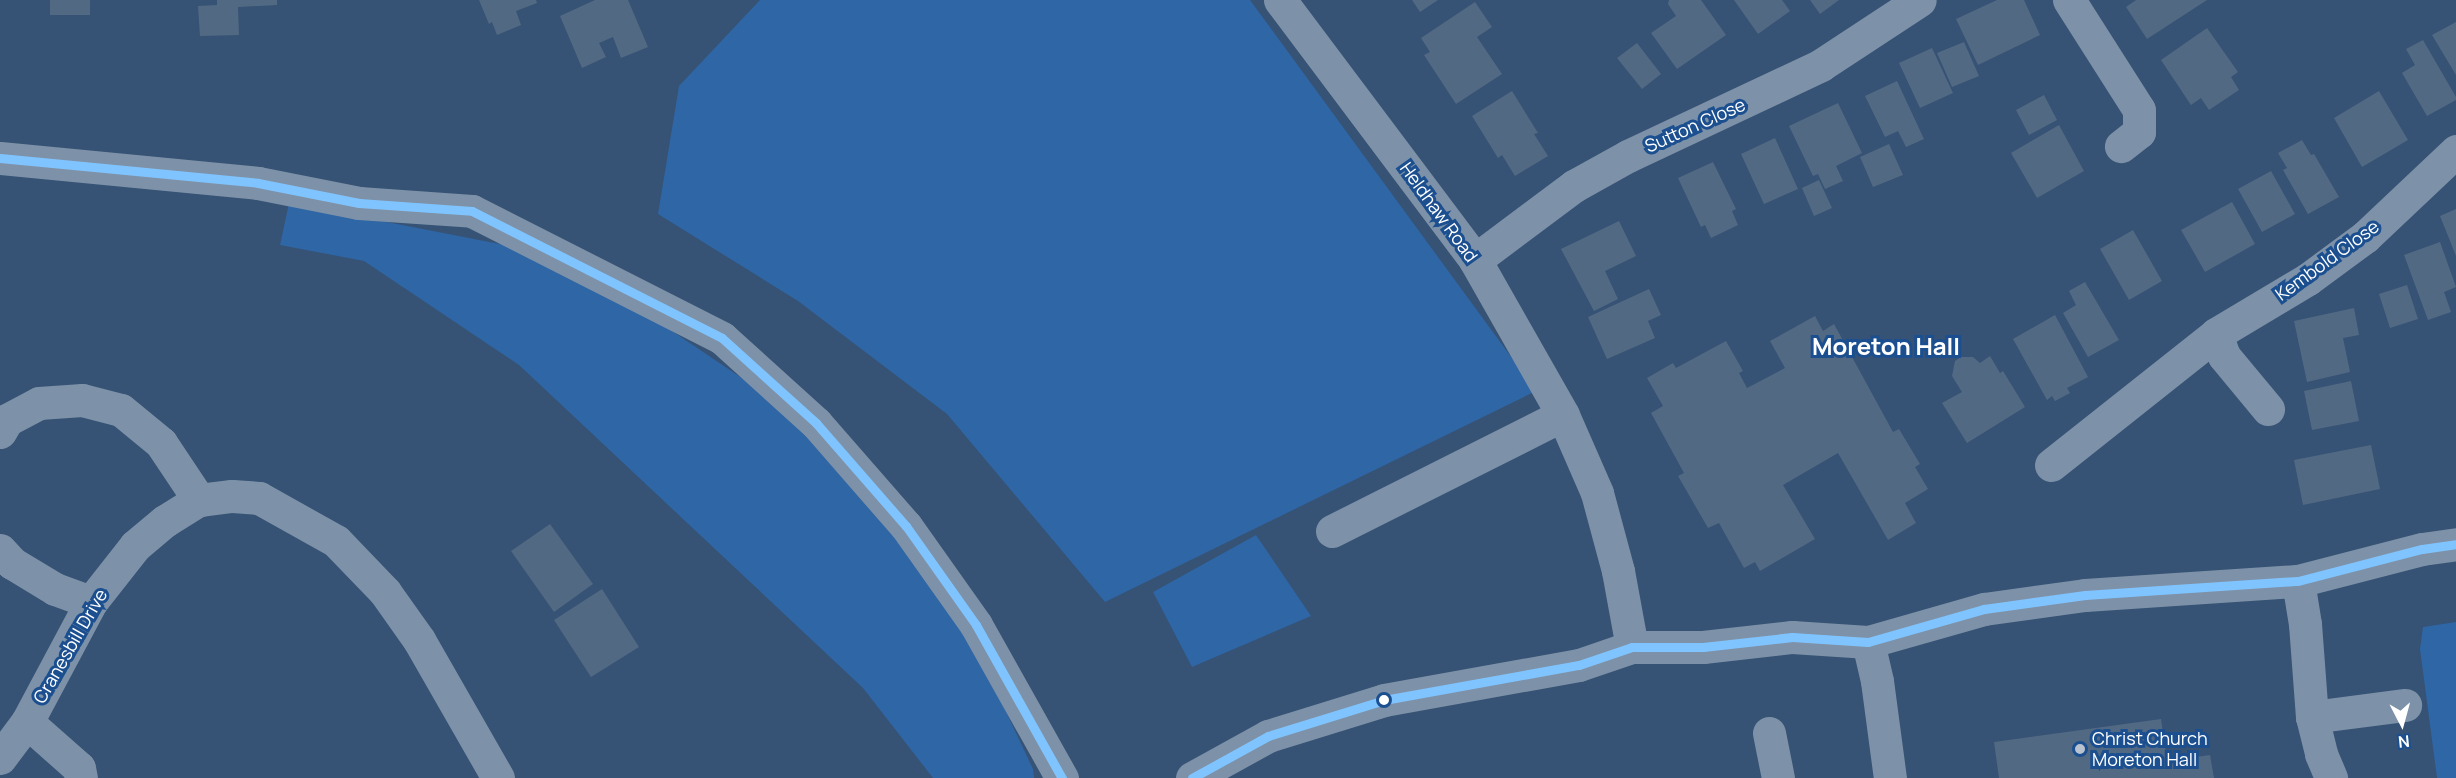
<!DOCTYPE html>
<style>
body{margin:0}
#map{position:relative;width:2456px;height:778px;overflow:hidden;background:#365274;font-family:Manrope,sans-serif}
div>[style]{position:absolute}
.green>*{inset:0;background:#2f66a5}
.building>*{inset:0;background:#526984}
.minor>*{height:33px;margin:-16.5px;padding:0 16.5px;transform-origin:16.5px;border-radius:16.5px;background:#7d92a8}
.bus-1>*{height:9px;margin:-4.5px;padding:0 4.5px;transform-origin:4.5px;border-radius:4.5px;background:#80c4ff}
.dots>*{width:16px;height:16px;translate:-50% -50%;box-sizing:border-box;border:3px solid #1b4f8f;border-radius:50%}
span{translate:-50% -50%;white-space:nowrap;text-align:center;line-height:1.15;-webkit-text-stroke:6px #1b4f8f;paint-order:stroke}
.street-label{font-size:18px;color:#fff}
.poi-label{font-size:18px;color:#fff}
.left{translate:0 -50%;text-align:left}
.district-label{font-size:24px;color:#fff;font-weight:700}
.north{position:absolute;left:2372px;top:694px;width:60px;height:60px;-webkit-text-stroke:4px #1b4f8f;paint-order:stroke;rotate:174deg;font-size:16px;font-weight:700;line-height:24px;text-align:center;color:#fff}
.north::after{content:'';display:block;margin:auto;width:21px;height:27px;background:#fff;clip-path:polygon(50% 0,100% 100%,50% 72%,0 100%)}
</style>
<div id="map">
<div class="green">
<div style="clip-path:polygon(760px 0,1250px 0,1536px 391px,1105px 602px,947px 414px,798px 301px,658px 214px,679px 86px)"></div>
<div style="clip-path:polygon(289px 203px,505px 245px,626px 300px,776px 401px,893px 528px,979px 654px,1033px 769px,1034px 778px,933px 778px,863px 688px,519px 365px,364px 261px,280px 245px)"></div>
<div style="clip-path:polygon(1256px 535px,1311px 616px,1192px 667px,1153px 592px)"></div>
<div style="clip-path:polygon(2456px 622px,2456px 778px,2437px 778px,2420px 649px,2423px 627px)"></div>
</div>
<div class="building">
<div style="clip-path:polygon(50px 0,90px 0,90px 15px,50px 15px)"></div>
<div style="clip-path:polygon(217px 0,277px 0,277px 5px,238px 7px,239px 35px,200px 36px,198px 6px,217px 5px)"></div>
<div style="clip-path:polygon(479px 0,536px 0,537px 3px,516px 11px,521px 25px,497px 35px,492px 22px,489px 24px)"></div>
<div style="clip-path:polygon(595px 0,628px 0,648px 47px,621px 58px,613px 37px,599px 43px,606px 57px,582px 68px,560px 16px)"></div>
<div style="clip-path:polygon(1412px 0,1438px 0,1420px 12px)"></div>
<div style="clip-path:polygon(1669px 0,1701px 0,1726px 35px,1677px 69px,1651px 33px,1676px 16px,1668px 4px)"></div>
<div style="clip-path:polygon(1734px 0,1782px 0,1790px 11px,1758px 34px)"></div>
<div style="clip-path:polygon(1810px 0,1839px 0,1820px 14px)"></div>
<div style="clip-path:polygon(1997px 0,2024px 0,2040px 35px,1978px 65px,1956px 19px)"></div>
<div style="clip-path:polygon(2136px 0,2207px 0,2147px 39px,2126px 7px)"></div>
<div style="clip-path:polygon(1475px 2px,1492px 27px,1477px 37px,1502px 74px,1456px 104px,1424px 55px,1430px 52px,1421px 38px)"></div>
<div style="clip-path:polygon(2456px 22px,2456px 75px,2432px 35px)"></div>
<div style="clip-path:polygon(2207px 28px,2238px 72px,2231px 77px,2239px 90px,2209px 110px,2201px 98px,2191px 105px,2161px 60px)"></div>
<div style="clip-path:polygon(2423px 40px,2456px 97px,2456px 100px,2427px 116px,2402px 73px,2415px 65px,2406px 49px)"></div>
<div style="clip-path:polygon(1964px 42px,1979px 76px,1952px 87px,1937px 53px)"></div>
<div style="clip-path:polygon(1637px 43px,1661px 74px,1642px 89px,1617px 58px)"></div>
<div style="clip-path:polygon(1932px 48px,1953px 93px,1920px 108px,1899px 63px)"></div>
<div style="clip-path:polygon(1897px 81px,1924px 139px,1906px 147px,1898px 131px,1885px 137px,1865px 96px)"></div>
<div style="clip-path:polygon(1512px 91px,1538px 133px,1534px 134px,1548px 156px,1515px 176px,1502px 155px,1498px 158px,1472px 116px)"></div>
<div style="clip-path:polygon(2379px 91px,2408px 140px,2362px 167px,2334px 118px)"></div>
<div style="clip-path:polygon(2044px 95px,2057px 120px,2029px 135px,2016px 110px)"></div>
<div style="clip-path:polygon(1838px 103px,1862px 153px,1836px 166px,1843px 181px,1825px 189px,1818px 174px,1813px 176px,1789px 126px)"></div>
<div style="clip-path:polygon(2059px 125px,2084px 171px,2037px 198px,2011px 153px)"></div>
<div style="clip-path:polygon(1775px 138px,1798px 189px,1764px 204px,1741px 154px)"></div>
<div style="clip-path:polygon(2302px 140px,2311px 155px,2314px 154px,2339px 197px,2308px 214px,2283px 170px,2287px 168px,2278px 153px)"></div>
<div style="clip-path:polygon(1889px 144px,1903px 175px,1873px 187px,1860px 157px)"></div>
<div style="clip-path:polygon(1713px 162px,1736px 209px,1732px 211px,1738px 225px,1711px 238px,1705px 225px,1701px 227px,1678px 178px)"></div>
<div style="clip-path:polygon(2271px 171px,2295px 214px,2262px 232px,2238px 189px)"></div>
<div style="clip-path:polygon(1819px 180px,1832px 208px,1814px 216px,1802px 188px)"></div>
<div style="clip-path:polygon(2232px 202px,2255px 244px,2205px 272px,2181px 230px)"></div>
<div style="clip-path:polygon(2456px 209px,2456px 256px,2440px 216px)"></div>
<div style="clip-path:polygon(1619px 221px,1636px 256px,1605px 271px,1618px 299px,1594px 311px,1561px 249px)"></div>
<div style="clip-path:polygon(2133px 230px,2162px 281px,2129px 300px,2100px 249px)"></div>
<div style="clip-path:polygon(2440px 242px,2456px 287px,2444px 292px,2451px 312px,2428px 320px,2404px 255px)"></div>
<div style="clip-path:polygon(2085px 282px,2119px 340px,2088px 357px,2063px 313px,2076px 305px,2069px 291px)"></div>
<div style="clip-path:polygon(2407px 285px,2418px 319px,2390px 328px,2379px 294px)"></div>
<div style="clip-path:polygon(1649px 289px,1661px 315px,1648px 321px,1655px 338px,1607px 359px,1588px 317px)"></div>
<div style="clip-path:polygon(2354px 308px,2359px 335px,2343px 338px,2350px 372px,2307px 382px,2294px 321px)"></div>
<div style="clip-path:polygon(2055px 315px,2088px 377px,2067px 388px,2070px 393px,2055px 401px,2052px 396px,2047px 400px,2013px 339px)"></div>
<div style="clip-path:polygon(1815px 316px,1823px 331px,1834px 324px,1893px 432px,1899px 429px,1920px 464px,1915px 467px,1928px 489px,1905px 503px,1916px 523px,1888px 540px,1838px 453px,1783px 485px,1815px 539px,1760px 571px,1755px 562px,1744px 568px,1719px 523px,1708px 528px,1678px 476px,1684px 473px,1651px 413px,1663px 406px,1647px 378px,1673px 363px,1676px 368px,1726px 341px,1743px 371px,1739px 373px,1747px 388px,1785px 368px,1770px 341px)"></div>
<div style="clip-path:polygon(1990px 356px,2000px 373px,2003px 371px,2025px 407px,1967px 443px,1942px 403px,1962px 392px,1952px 376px,1955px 361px,1961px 357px,1973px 357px,1980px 363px)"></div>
<div style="clip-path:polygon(2351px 381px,2359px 421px,2312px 430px,2304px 391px)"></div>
<div style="clip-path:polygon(2371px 445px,2380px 489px,2303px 505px,2294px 460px)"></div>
<div style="clip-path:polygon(550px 524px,593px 584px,554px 612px,511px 551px)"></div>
<div style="clip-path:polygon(602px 589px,639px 647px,591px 677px,554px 620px)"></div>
<div style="clip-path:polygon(2161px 719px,2167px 761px,2210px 755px,2214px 778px,1999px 778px,1994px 742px)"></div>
</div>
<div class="minor">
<div style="left:1280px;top:0;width:325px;rotate:53.1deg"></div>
<div style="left:1475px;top:260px;width:178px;rotate:60.4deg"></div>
<div style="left:1563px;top:415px;width:85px;rotate:66.4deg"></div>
<div style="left:1597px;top:493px;width:81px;rotate:74.9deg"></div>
<div style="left:1618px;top:571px;width:77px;rotate:79.6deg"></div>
<div style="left:2069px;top:0;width:130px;rotate:57.5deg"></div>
<div style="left:2139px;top:110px;width:22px;rotate:90deg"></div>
<div style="left:2139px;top:132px;width:23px;rotate:142deg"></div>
<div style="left:0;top:158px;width:259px;rotate:5.5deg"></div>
<div style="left:258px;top:183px;width:103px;rotate:11.2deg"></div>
<div style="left:359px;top:203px;width:113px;rotate:4deg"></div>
<div style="left:472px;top:211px;width:280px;rotate:26.9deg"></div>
<div style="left:722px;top:338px;width:127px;rotate:42.1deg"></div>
<div style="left:816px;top:423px;width:137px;rotate:48.9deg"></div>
<div style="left:906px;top:526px;width:121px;rotate:54.7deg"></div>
<div style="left:976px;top:625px;width:176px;rotate:60.7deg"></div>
<div style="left:1475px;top:260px;width:124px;rotate:-36.8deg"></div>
<div style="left:1574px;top:186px;width:62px;rotate:-29.1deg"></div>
<div style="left:1628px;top:156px;width:213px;rotate:-25.2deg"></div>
<div style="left:1821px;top:65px;width:118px;rotate:-33.3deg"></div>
<div style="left:2216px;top:334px;width:23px;rotate:70deg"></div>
<div style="left:2224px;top:356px;width:69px;rotate:50.3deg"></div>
<div style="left:0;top:432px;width:14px;rotate:-60deg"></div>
<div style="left:7px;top:420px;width:36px;rotate:-28deg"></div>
<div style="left:39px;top:403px;width:43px;rotate:-4deg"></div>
<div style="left:82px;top:400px;width:40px;rotate:14.4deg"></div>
<div style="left:121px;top:410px;width:52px;rotate:39.5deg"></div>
<div style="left:161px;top:443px;width:69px;rotate:56.3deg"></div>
<div style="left:2051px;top:465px;width:211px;rotate:-38.4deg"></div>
<div style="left:2216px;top:334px;width:107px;rotate:-30.9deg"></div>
<div style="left:2308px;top:279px;width:71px;rotate:-36.4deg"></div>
<div style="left:2365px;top:237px;width:125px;rotate:-43.4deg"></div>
<div style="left:1332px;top:531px;width:258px;rotate:-26.7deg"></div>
<div style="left:0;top:550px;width:18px;rotate:47deg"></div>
<div style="left:12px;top:563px;width:50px;rotate:31.2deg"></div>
<div style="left:55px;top:589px;width:38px;rotate:20deg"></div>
<div style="left:2298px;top:581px;width:44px;rotate:80.8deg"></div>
<div style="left:2305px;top:624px;width:93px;rotate:85.7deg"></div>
<div style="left:2312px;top:717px;width:38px;rotate:76deg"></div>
<div style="left:2321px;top:754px;width:26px;rotate:67deg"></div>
<div style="left:1868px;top:642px;width:40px;rotate:77deg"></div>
<div style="left:1877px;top:681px;width:98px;rotate:82.4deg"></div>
<div style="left:2312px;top:717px;width:94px;rotate:-7.4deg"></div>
<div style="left:27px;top:722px;width:69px;rotate:41.5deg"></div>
<div style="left:79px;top:768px;width:10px;rotate:79deg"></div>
<div style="left:1769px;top:733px;width:46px;rotate:78.7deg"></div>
<div style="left:0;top:758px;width:45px;rotate:-53.1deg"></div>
<div style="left:27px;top:722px;width:136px;rotate:-61.9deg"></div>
<div style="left:91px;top:602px;width:71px;rotate:-51.8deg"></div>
<div style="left:135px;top:546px;width:39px;rotate:-40deg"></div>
<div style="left:165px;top:521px;width:40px;rotate:-32deg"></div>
<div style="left:199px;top:500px;width:33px;rotate:-7deg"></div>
<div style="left:232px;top:496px;width:27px;rotate:4deg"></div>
<div style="left:259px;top:498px;width:88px;rotate:29.2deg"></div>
<div style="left:336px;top:541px;width:71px;rotate:46.1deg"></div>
<div style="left:385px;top:592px;width:59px;rotate:54.7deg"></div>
<div style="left:419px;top:640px;width:159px;rotate:60.2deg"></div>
<div style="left:1192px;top:778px;width:87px;rotate:-28.9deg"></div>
<div style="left:1268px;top:736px;width:121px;rotate:-17.2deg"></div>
<div style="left:1384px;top:700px;width:198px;rotate:-10.2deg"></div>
<div style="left:1579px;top:665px;width:56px;rotate:-18.8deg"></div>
<div style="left:1632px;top:647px;width:71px"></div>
<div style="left:1703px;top:647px;width:90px;rotate:-6.4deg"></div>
<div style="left:1792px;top:637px;width:76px;rotate:3.8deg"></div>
<div style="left:1868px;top:642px;width:121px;rotate:-15.9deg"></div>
<div style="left:1984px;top:609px;width:102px;rotate:-7.9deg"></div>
<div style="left:2085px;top:595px;width:213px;rotate:-3.8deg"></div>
<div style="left:2298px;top:581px;width:128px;rotate:-14.5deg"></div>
<div style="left:2422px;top:549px;width:34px;rotate:-8deg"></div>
</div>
<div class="bus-1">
<div style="left:0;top:158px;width:259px;rotate:5.5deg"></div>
<div style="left:258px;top:183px;width:103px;rotate:11.2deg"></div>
<div style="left:359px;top:203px;width:113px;rotate:4deg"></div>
<div style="left:472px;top:211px;width:280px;rotate:26.9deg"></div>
<div style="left:722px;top:338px;width:127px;rotate:42.1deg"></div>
<div style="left:816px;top:423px;width:137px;rotate:48.9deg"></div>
<div style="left:906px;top:526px;width:121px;rotate:54.7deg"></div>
<div style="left:976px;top:625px;width:176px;rotate:60.7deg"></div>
<div style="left:1192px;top:778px;width:87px;rotate:-28.9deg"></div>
<div style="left:1268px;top:736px;width:121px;rotate:-17.2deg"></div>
<div style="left:1384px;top:700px;width:198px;rotate:-10.2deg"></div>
<div style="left:1579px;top:665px;width:56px;rotate:-18.8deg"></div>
<div style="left:1632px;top:647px;width:71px"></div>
<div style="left:1703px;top:647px;width:90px;rotate:-6.4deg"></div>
<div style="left:1792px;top:637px;width:76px;rotate:3.8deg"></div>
<div style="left:1868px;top:642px;width:121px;rotate:-15.9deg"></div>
<div style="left:1984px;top:609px;width:102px;rotate:-7.9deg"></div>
<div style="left:2085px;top:595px;width:213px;rotate:-3.8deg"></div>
<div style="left:2298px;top:581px;width:128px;rotate:-14.5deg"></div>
<div style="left:2422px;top:549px;width:34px;rotate:-8deg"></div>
</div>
<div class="dots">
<div style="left:1384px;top:700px;background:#fff"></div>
<div style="left:2080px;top:749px;background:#b9c2ce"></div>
</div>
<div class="street-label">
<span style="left:1695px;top:125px;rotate:-24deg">Sutton Close</span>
<span style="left:1439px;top:212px;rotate:54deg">Heldhaw Road</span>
<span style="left:2327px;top:260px;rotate:-36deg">Kembold Close</span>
<span style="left:70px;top:646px;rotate:-60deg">Cranesbill Drive</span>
</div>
<div class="poi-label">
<span class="left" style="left:2092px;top:749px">Christ Church<br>Moreton Hall</span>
</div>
<div class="district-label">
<span style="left:1886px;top:346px">Moreton Hall</span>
</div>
<div class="north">N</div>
</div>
